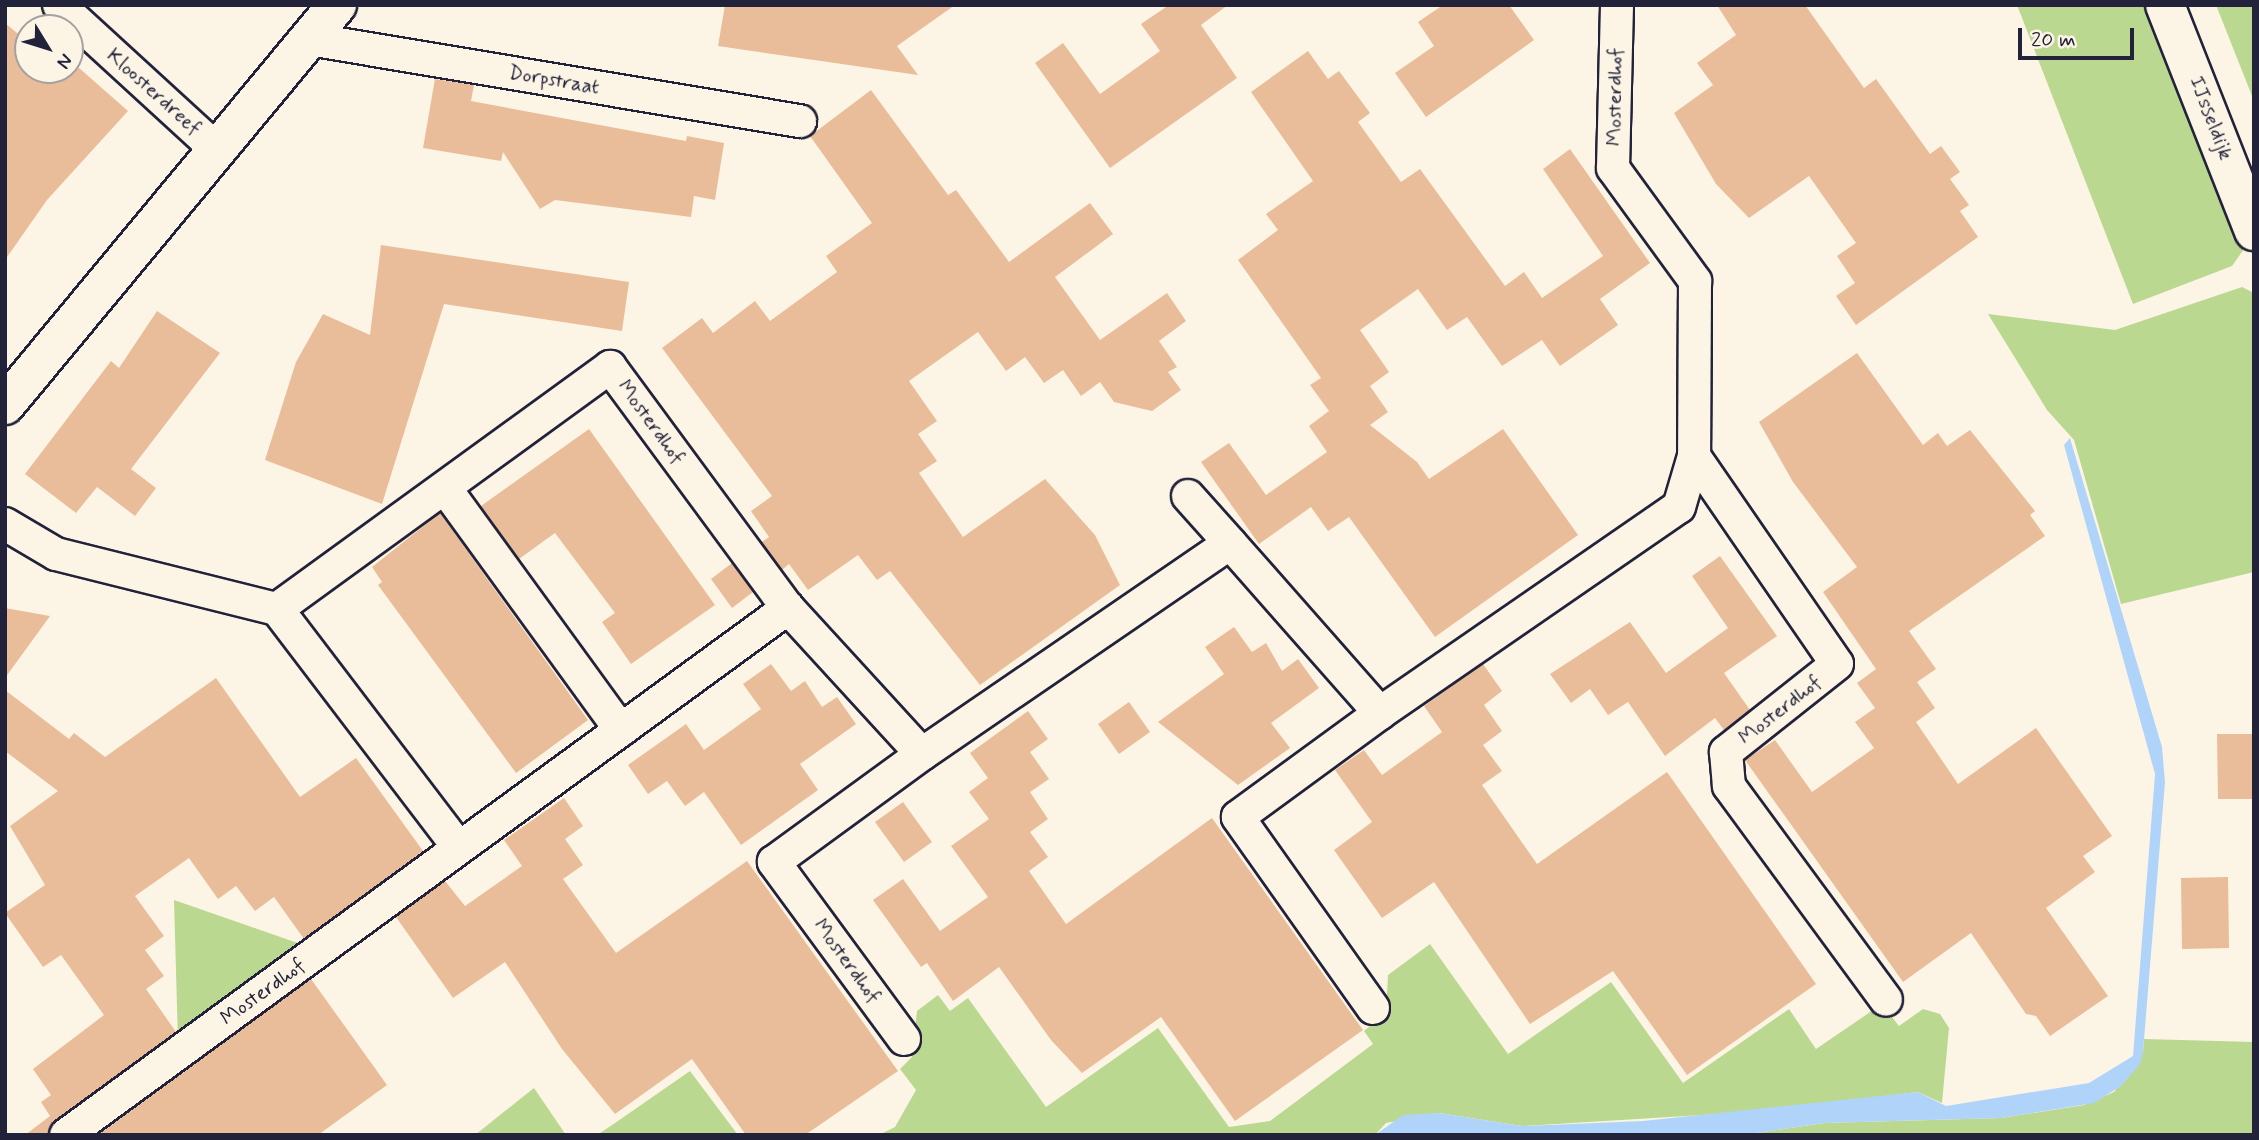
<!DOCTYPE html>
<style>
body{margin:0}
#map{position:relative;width:2259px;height:1140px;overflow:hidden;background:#fcf5e5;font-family:Mynerve,sans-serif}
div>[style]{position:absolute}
.green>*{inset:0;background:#bbd891}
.water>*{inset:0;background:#b0d4f9}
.building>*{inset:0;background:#e9bd99}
.roads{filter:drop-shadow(2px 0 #22223b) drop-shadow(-2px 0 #22223b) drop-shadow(0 2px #22223b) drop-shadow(0 -2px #22223b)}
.minor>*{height:32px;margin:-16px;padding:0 16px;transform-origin:16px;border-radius:16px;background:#fcf5e5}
.tertiary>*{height:38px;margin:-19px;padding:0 19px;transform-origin:19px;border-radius:19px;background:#fcf5e5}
span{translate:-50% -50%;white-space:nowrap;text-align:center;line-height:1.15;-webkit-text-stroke:5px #fcf5e5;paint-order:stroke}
.street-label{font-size:21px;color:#22223b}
.frame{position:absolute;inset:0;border:7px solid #22223b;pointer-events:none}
.north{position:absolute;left:14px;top:14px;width:70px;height:70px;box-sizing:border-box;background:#fcf5e5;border:2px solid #a5a1a1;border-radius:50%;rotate:128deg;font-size:19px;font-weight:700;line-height:28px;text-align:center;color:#22223b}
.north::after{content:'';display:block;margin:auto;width:24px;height:32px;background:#22223b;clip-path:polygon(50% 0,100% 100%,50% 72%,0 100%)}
.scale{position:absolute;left:2018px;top:28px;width:116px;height:32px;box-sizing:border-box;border:4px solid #22223b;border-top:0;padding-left:9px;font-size:21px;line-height:24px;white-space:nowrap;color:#22223b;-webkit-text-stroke:5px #fcf5e5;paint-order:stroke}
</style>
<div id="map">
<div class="green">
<div style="clip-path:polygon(2017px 5px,2149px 5px,2244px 249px,2232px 266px,2133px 304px)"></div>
<div style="clip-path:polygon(2216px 5px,2254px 5px,2254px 101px)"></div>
<div style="clip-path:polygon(2242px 287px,2254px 293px,2254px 572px,2121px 604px,2074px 440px,2047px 410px,1988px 314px,2115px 330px)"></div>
<div style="clip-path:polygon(174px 900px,309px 947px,178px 1042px)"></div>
<div style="clip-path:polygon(1430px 944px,1508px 1054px,1611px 982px,1683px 1083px,1789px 1009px,1816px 1049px,1882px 1004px,1899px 1026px,1923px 1009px,1940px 1014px,1949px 1028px,1942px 1103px,1918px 1092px,1767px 1111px,1522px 1126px,1439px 1113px,1386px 1123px,1375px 1135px,879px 1135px,895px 1127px,916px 1090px,900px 1069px,912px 1057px,917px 1011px,938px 995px,950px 1011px,968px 998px,1046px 1107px,1158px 1028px,1229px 1127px,1270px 1121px,1373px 1044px,1364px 1031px,1386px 1013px,1388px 975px)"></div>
<div style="clip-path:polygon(2144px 1039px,2254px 1042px,2254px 1135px,1743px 1135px,1824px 1123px,2001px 1118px,2084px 1105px,2114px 1092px,2143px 1052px)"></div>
<div style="clip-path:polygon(690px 1071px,738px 1135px,597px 1135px,615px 1123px)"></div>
<div style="clip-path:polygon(534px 1088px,566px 1135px,475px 1135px)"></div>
</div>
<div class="water">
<div style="clip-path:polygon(2070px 438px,2162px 747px,2165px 782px,2143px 1052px,2140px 1064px,2121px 1086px,2094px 1103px,2001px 1118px,1824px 1123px,1743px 1135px,1375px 1135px,1403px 1115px,1439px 1113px,1522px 1126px,1643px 1121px,1918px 1092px,1946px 1106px,2089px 1083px,2133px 1056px,2155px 774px,2064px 445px)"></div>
</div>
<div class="building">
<div style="clip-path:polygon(725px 5px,955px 5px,897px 46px,918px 75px,718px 46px)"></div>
<div style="clip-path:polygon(1169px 5px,1228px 5px,1201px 25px,1237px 78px,1110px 168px,1035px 63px,1063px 43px,1100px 94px,1160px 51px,1141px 24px)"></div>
<div style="clip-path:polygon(1443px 5px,1509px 5px,1534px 40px,1426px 117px,1395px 73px,1434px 46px,1418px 22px)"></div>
<div style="clip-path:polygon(1717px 5px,1805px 5px,1864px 88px,1876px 79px,1930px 154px,1941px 146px,1960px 172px,1950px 179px,1969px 205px,1960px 211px,1978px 237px,1856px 325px,1836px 296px,1855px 283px,1837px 256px,1856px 243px,1809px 176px,1749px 218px,1716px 184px,1674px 113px,1713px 85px,1697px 63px,1736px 35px)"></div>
<div style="clip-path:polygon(5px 23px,28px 42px,28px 70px,62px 70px,70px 77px,70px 60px,128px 111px,47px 200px,5px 260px)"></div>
<div style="clip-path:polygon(1308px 51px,1328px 79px,1339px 71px,1370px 113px,1358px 122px,1401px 182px,1420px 169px,1505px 286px,1524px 272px,1542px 298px,1603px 256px,1543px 169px,1570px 149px,1650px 263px,1600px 299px,1618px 325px,1560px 366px,1542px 340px,1502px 366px,1467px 317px,1447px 330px,1418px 289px,1360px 330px,1389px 372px,1370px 386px,1388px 412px,1370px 425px,1417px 462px,1429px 479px,1503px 429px,1578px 535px,1435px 637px,1349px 517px,1328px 531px,1311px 507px,1259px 544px,1201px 462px,1229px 443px,1266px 495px,1327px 452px,1309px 426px,1329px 411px,1310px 385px,1321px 378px,1238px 260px,1278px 230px,1266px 214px,1313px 181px,1251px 92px)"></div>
<div style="clip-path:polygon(435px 79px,474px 85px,471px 101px,686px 141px,687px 136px,724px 143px,715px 200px,694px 196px,691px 217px,555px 200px,540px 209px,503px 152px,501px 161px,423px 148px)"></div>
<div style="clip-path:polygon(871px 90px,948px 195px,956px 190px,1009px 262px,1090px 203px,1113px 234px,1055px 277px,1100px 340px,1167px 293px,1186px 321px,1159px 341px,1177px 367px,1168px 372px,1181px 390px,1152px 411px,1114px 402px,1100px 382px,1081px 396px,1063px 370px,1044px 383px,1025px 357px,1006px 371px,978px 332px,909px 381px,937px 421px,918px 434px,937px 461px,919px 473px,963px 537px,1045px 479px,1095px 535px,1120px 585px,980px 685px,890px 571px,877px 580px,858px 555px,808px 590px,789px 564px,782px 570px,762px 542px,769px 537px,751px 511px,772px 496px,662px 348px,702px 318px,713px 333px,755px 301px,770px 321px,837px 272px,826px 256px,872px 223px,810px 136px)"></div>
<div style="clip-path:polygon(381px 245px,629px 282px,622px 331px,444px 304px,382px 504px,265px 460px,296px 362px,323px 314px,370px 335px)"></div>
<div style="clip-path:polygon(157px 311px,220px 353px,131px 469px,156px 488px,135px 516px,97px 487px,76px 513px,25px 474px,111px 361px,119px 368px)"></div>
<div style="clip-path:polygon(1857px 353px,1923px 445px,1938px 433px,1947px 446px,1970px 430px,2035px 511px,2030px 515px,2045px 536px,1909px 631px,1936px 669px,1917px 682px,1935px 708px,1916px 722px,1958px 784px,2036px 728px,2112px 836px,2083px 856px,2095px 872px,2046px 908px,2108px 996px,2050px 1036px,2036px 1016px,2026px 1014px,1971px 933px,1903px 982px,1745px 760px,1775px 740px,1812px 792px,1874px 748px,1855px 722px,1875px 708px,1857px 683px,1876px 669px,1823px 592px,1857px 567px,1793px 482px,1759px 422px)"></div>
<div style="clip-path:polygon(589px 429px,715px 605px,631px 664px,602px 622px,615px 613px,555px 533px,519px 559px,481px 506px)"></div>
<div style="clip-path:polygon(440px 513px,588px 720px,516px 773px,378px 585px,382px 582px,372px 567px)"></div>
<div style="clip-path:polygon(1720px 556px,1777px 636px,1724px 673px,1750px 710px,1724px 730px,1715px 718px,1665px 756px,1628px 702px,1608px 715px,1590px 689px,1571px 703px,1550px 674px,1630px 622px,1666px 673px,1728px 628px,1692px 576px)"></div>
<div style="clip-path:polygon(732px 563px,753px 592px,732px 608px,711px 579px)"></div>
<div style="clip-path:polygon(5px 608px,50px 616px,5px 678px)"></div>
<div style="clip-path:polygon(1234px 627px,1252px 652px,1266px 643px,1282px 671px,1298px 659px,1319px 688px,1271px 723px,1290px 748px,1238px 785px,1158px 722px,1224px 674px,1205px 647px)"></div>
<div style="clip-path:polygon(771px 664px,791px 691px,805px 681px,822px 707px,837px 697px,856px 724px,800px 764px,818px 790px,741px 845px,704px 792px,685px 806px,667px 781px,648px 794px,628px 765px,686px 724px,704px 750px,761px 709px,743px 684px)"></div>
<div style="clip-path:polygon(1483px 664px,1502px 691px,1484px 705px,1502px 731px,1483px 745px,1502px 771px,1482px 785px,1537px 864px,1667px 772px,1816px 984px,1687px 1075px,1613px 971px,1530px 1024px,1434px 882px,1382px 918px,1334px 850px,1372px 822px,1335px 770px,1364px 750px,1382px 775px,1442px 732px,1424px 706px)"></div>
<div style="clip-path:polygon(216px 678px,300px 797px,356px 758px,423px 851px,304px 939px,274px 897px,255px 911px,236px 886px,218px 899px,189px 858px,135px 896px,164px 936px,145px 950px,164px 976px,146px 989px,176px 1032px,55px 1120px,48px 1135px,25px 1135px,50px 1116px,41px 1102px,51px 1095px,33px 1069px,104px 1015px,61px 955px,43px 967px,5px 913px,45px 885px,10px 826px,58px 791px,5px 751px,5px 690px,69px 739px,74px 733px,105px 757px)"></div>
<div style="clip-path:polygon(1129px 702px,1150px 732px,1119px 754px,1098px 724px)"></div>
<div style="clip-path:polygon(1028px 711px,1048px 739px,1030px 752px,1049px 779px,1030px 792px,1048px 819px,1030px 832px,1048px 857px,1029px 871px,1066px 924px,1212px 818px,1363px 1030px,1235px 1121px,1161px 1017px,1082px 1073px,1051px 1040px,999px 967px,953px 1001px,927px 963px,921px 967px,873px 900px,903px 879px,940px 931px,988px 897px,951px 846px,989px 819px,969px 792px,988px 778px,970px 753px)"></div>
<div style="clip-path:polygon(2217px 734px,2254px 734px,2254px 799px,2218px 799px)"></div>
<div style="clip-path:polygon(564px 798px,583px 826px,565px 839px,583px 865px,563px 879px,616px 953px,747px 861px,898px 1071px,805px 1135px,746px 1135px,692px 1059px,615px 1114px,562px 1049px,505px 962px,453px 998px,396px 917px,445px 881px,465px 906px,522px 866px,504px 840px)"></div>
<div style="clip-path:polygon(903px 802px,932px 842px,904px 862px,875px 822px)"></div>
<div style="clip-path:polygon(2228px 877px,2229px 948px,2182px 949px,2181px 878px)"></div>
<div style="clip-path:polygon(311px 979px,387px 1085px,318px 1135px,98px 1135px)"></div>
</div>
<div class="roads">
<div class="minor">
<div style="left:59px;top:5px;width:214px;rotate:42.5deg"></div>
<div style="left:1617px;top:5px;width:163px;rotate:91.4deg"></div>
<div style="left:1613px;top:168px;width:140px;rotate:54deg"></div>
<div style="left:1695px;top:281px;width:175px;rotate:90.3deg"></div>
<div style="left:309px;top:39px;width:498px;rotate:9.5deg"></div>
<div style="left:445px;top:488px;width:299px;rotate:54deg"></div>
<div style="left:1188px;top:496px;width:63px;rotate:48.2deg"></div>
<div style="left:5px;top:524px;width:59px;rotate:30.5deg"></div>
<div style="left:56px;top:554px;width:228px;rotate:14deg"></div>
<div style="left:277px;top:609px;width:300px;rotate:52.7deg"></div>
<div style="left:277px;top:609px;width:412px;rotate:-36deg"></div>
<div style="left:610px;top:367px;width:300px;rotate:53.6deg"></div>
<div style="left:1373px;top:1008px;width:234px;rotate:-125.3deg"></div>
<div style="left:1238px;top:817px;width:176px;rotate:-36.2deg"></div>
<div style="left:904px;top:1039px;width:220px;rotate:-126.3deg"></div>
<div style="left:774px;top:862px;width:183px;rotate:-36.1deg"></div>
<div style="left:66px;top:1135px;width:894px;rotate:-36.13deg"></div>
<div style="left:788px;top:608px;width:198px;rotate:47.5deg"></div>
<div style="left:922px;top:754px;width:373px;rotate:-34.4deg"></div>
<div style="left:1230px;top:543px;width:227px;rotate:48.6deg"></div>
<div style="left:1380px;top:713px;width:363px;rotate:-34.6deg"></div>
<div style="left:1679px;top:507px;width:53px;rotate:-73.6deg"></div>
<div style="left:1694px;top:456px;width:252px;rotate:55.5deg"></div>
<div style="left:1837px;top:664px;width:142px;rotate:141.6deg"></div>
<div style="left:1726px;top:752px;width:34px;rotate:85deg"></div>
<div style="left:1729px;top:786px;width:265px;rotate:53.7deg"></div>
</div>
<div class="tertiary">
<div style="left:2165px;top:5px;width:243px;rotate:68.5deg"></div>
<div style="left:5px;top:405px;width:520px;rotate:-50.31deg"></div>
</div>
</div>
<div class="street-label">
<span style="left:554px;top:80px;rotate:10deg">Dorpstraat</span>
<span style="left:154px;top:92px;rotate:42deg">Kloosterdreef</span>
<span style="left:1615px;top:97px;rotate:-89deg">Mosterdhof</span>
<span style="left:2211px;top:118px;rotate:69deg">IJsseldijk</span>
<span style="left:651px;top:422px;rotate:54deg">Mosterdhof</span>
<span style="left:1780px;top:710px;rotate:-38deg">Mosterdhof</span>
<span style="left:847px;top:961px;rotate:54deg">Mosterdhof</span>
<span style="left:263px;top:992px;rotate:-36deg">Mosterdhof</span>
</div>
<div class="frame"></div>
<div class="north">N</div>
<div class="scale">20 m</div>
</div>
